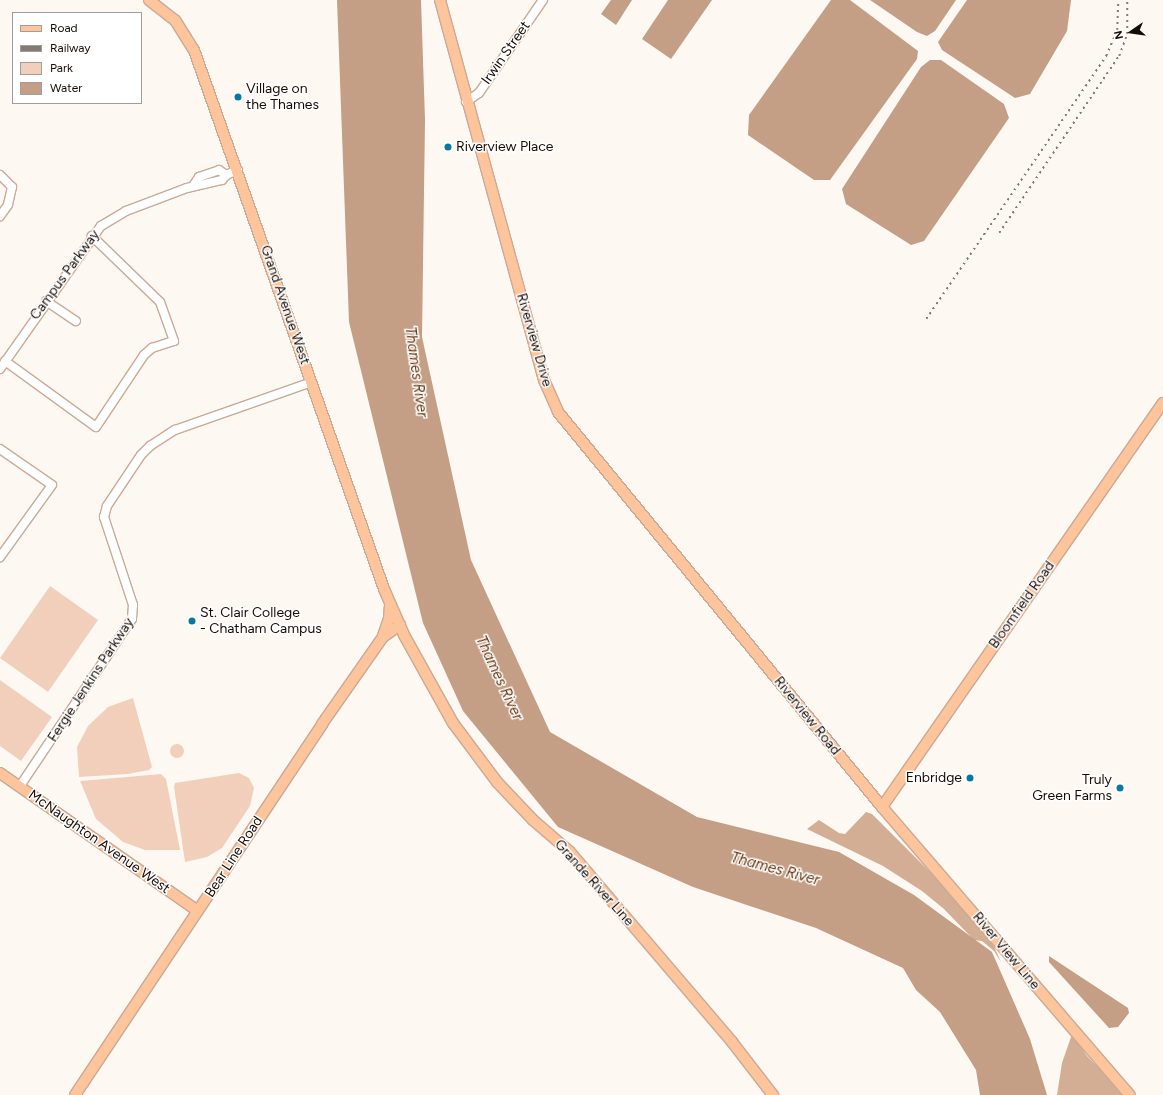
<!DOCTYPE html>
<style>
body{margin:0}
#map{position:relative;width:1163px;height:1095px;overflow:hidden;background:#fef8f3;font-family:Figtree,sans-serif}
div>[style]{position:absolute}
.green>*{inset:0;background:#f2cfba}
.round{border-radius:50%}
.forest>*{inset:0;background:#d3ad94}
.water>*{inset:0;background:#c49e85}
.roads{filter:drop-shadow(1px 0 #caaa96) drop-shadow(-1px 0 #caaa96) drop-shadow(0 1px #caaa96) drop-shadow(0 -1px #caaa96)}
.minor>*{height:8px;margin:-4px;padding:0 4px;transform-origin:4px;border-radius:4px;background:#fff}
.major>*{height:10px;margin:-5px;padding:0 5px;transform-origin:5px;border-radius:5px;background:#fec49b}
.rail>*{height:1.5px;margin-top:-0.75px;transform-origin:0;background:repeating-linear-gradient(90deg,#837a74 0 2px,transparent 0 6px)}
.dots>*{width:11px;height:11px;translate:-50% -50%;box-sizing:border-box;border:2px solid #fff;border-radius:50%}
span{translate:-50% -50%;white-space:nowrap;text-align:center;line-height:1.15;-webkit-text-stroke:3px #fff;paint-order:stroke}
.street-label{font-size:14px;color:#160b05}
.poi-label{font-size:14px;color:#160b05}
.left{translate:0 -50%;text-align:left}
.right{translate:-100% -50%;text-align:right}
.water-label{font-size:15px;color:#643209;font-style:italic}
.legend{position:absolute;left:12px;top:12px;width:130px;height:92px;box-sizing:border-box;background:#fff;border:1px solid #a29d9b;margin:0;padding:5px 7px;list-style:none;font-size:12px;color:#160b05}
.legend li{display:flex;align-items:center;gap:8px;height:20px}
.legend b{width:20px;border:1px solid #a29d9b}
.north{position:absolute;left:1111px;top:12px;width:40px;height:40px;-webkit-text-stroke:3px #fff;paint-order:stroke;rotate:257deg;font-size:11px;font-weight:700;line-height:16px;text-align:center;color:#160b05}
.north::after{content:'';display:block;margin:auto;width:14px;height:18px;background:#160b05;clip-path:polygon(50% 0,100% 100%,50% 72%,0 100%)}
</style>
<div id="map">
<div class="green">
<div style="clip-path:polygon(50px 586px,98px 620px,48px 692px,0 658px)"></div>
<div style="clip-path:polygon(0 680px,52px 717px,21px 761px,0 746px)"></div>
<div style="clip-path:polygon(133px 698px,152px 767px,149px 770px,128px 774px,79px 777px,77px 747px,88px 726px,108px 707px)"></div>
<div class="round" style="left:170px;top:744px;width:14px;height:14px"></div>
<div style="clip-path:polygon(239px 773px,249px 778px,254px 788px,250px 806px,222px 848px,207px 857px,185px 862px,174px 787px,175px 783px)"></div>
<div style="clip-path:polygon(161px 774px,166px 779px,180px 850px,145px 850px,123px 842px,96px 819px,80px 781px)"></div>
</div>
<div class="forest">
<div style="clip-path:polygon(866px 812px,872px 814px,937px 879px,992px 942px,1001px 962px,994px 951px,982px 941px,974px 940px,944px 909px,922px 891px,883px 866px,807px 829px,819px 820px,839px 833px,845px 834px)"></div>
<div style="clip-path:polygon(1072px 1034px,1087px 1056px,1125px 1095px,1057px 1095px,1062px 1063px)"></div>
</div>
<div class="water">
<div style="clip-path:polygon(337px 0,421px 0,425px 120px,422px 337px,471px 560px,550px 732px,697px 817px,839px 852px,914px 895px,992px 952px,1030px 1039px,1047px 1095px,980px 1095px,976px 1070px,940px 1012px,916px 990px,903px 968px,816px 928px,693px 887px,558px 827px,463px 711px,423px 623px,349px 322px)"></div>
<div style="clip-path:polygon(611px 0,632px 0,616px 25px,601px 14px)"></div>
<div style="clip-path:polygon(668px 0,712px 0,671px 59px,642px 39px)"></div>
<div style="clip-path:polygon(831px 0,850px 0,918px 51px,917px 59px,830px 180px,814px 180px,748px 135px,749px 115px)"></div>
<div style="clip-path:polygon(870px 0,956px 0,935px 31px,927px 36px,917px 32px)"></div>
<div style="clip-path:polygon(967px 0,1071px 0,1067px 31px,1030px 94px,1015px 98px,942px 50px,938px 42px)"></div>
<div style="clip-path:polygon(930px 60px,941px 60px,1004px 104px,1009px 118px,924px 241px,911px 245px,846px 204px,842px 189px,921px 67px)"></div>
<div style="clip-path:polygon(1049px 956px,1128px 1008px,1129px 1013px,1118px 1027px,1109px 1028px,1049px 962px)"></div>
</div>
<div class="roads">
<div class="minor">
<div style="left:466px;top:102px;width:16px;rotate:-35deg"></div>
<div style="left:479px;top:93px;width:113px;rotate:-55.5deg"></div>
<div style="left:0;top:175px;width:17px;rotate:45deg"></div>
<div style="left:12px;top:187px;width:18px;rotate:103deg"></div>
<div style="left:8px;top:205px;width:14px;rotate:126deg"></div>
<div style="left:193px;top:186px;width:11px;rotate:-56deg"></div>
<div style="left:199px;top:177px;width:21px;rotate:-19deg"></div>
<div style="left:219px;top:170px;width:9px;rotate:36deg"></div>
<div style="left:46px;top:301px;width:36px;rotate:34deg"></div>
<div style="left:5px;top:361px;width:112px;rotate:36deg"></div>
<div style="left:96px;top:427px;width:87px;rotate:-56.3deg"></div>
<div style="left:144px;top:355px;width:11px;rotate:-41deg"></div>
<div style="left:152px;top:348px;width:23px;rotate:-18deg"></div>
<div style="left:174px;top:341px;width:41px;rotate:-109.7deg"></div>
<div style="left:160px;top:302px;width:95px;rotate:-135.9deg"></div>
<div style="left:0;top:369px;width:175px;rotate:-54.8deg"></div>
<div style="left:101px;top:226px;width:29px;rotate:-31deg"></div>
<div style="left:126px;top:211px;width:65px;rotate:-20.7deg"></div>
<div style="left:187px;top:188px;width:36px;rotate:-13deg"></div>
<div style="left:222px;top:180px;width:6px;rotate:-51deg"></div>
<div style="left:226px;top:175px;width:13px;rotate:-23deg"></div>
<div style="left:0;top:449px;width:63px;rotate:34.7deg"></div>
<div style="left:52px;top:485px;width:89px;rotate:125.8deg"></div>
<div style="left:20px;top:786px;width:201px;rotate:-56.2deg"></div>
<div style="left:132px;top:619px;width:14px;rotate:-86deg"></div>
<div style="left:133px;top:605px;width:93px;rotate:-108.2deg"></div>
<div style="left:104px;top:517px;width:11px;rotate:-75deg"></div>
<div style="left:107px;top:506px;width:61px;rotate:-56.3deg"></div>
<div style="left:141px;top:455px;width:13px;rotate:-45deg"></div>
<div style="left:150px;top:446px;width:30px;rotate:-33deg"></div>
<div style="left:175px;top:430px;width:145px;rotate:-19.3deg"></div>
</div>
<div class="major">
<div style="left:149px;top:0;width:33px;rotate:38deg"></div>
<div style="left:175px;top:20px;width:36px;rotate:58deg"></div>
<div style="left:194px;top:50px;width:572px;rotate:70.58deg"></div>
<div style="left:384px;top:589px;width:50px;rotate:66.5deg"></div>
<div style="left:404px;top:635px;width:101px;rotate:60.9deg"></div>
<div style="left:453px;top:723px;width:74px;rotate:53.3deg"></div>
<div style="left:497px;top:782px;width:52px;rotate:46.5deg"></div>
<div style="left:533px;top:820px;width:49px;rotate:40.9deg"></div>
<div style="left:570px;top:852px;width:250px;rotate:49.5deg"></div>
<div style="left:732px;top:1042px;width:67px;rotate:52.3deg"></div>
<div style="left:440px;top:0;width:394px;rotate:74.7deg"></div>
<div style="left:544px;top:380px;width:35px;rotate:66deg"></div>
<div style="left:558px;top:412px;width:511px;rotate:50.64deg"></div>
<div style="left:882px;top:807px;width:380px;rotate:49.3deg"></div>
<div style="left:383px;top:636px;width:18px;rotate:-71deg"></div>
<div style="left:389px;top:619px;width:13px;rotate:-86deg"></div>
<div style="left:0;top:773px;width:241px;rotate:34.9deg"></div>
<div style="left:882px;top:807px;width:492px;rotate:-55.2deg"></div>
<div style="left:75px;top:1095px;width:446px;rotate:-56.3deg"></div>
<div style="left:322px;top:724px;width:106px;rotate:-55deg"></div>
<div style="left:383px;top:637px;width:21px;rotate:-35deg"></div>
</div>
</div>
<div class="rail">
<div style="left:999px;top:233px;width:214px;rotate:-55.9deg"></div>
<div style="left:1119px;top:56px;width:23px;rotate:-70deg"></div>
<div style="left:1127px;top:34px;width:34px;rotate:-90deg"></div>
<div style="left:926px;top:319px;width:319px;rotate:-55.6deg"></div>
<div style="left:1106px;top:56px;width:28px;rotate:-67deg"></div>
<div style="left:1117px;top:30px;width:30px;rotate:-88deg"></div>
</div>
<div class="dots">
<div style="left:238px;top:97px;background:#0778a2"></div>
<div style="left:448px;top:147px;background:#0778a2"></div>
<div style="left:192px;top:621px;background:#0778a2"></div>
<div style="left:970px;top:778px;background:#0778a2"></div>
<div style="left:1120px;top:788px;background:#0778a2"></div>
</div>
<div class="street-label">
<span style="left:506px;top:53px;rotate:-55deg">Irwin Street</span>
<span style="left:65px;top:275px;rotate:-54deg">Campus Parkway</span>
<span style="left:285px;top:305px;rotate:71deg">Grand Avenue West</span>
<span style="left:534px;top:340px;rotate:74deg">Riverview Drive</span>
<span style="left:1022px;top:605px;rotate:-55deg">Bloomfield Road</span>
<span style="left:91px;top:680px;rotate:-57deg">Fergie Jenkins Parkway</span>
<span style="left:807px;top:716px;rotate:51deg">Riverview Road</span>
<span style="left:99px;top:842px;rotate:35deg">McNaughton Avenue West</span>
<span style="left:234px;top:857px;rotate:-57deg">Bear Line Road</span>
<span style="left:594px;top:883px;rotate:48deg">Grande River Line</span>
<span style="left:1006px;top:951px;rotate:50deg">River View Line</span>
</div>
<div class="poi-label">
<span class="left" style="left:246px;top:97px">Village on<br>the Thames</span>
<span class="left" style="left:456px;top:147px">Riverview Place</span>
<span class="left" style="left:200px;top:621px">St. Clair College<br>- Chatham Campus</span>
<span class="right" style="left:962px;top:778px">Enbridge</span>
<span class="right" style="left:1112px;top:788px">Truly<br>Green Farms</span>
</div>
<div class="water-label">
<span style="left:416px;top:372px;rotate:82deg">Thames River</span>
<span style="left:499px;top:678px;rotate:65deg">Thames River</span>
<span style="left:775px;top:869px;rotate:15deg">Thames River</span>
</div>
<ul class="legend">
<li><b style="height:5px;background:#fec49b"></b>Road</li>
<li><b style="height:5px;background:#837a74"></b>Railway</li>
<li><b style="height:11px;background:#f2cfba"></b>Park</li>
<li><b style="height:11px;background:#c49e85"></b>Water</li>
</ul>
<div class="north">N</div>
</div>
